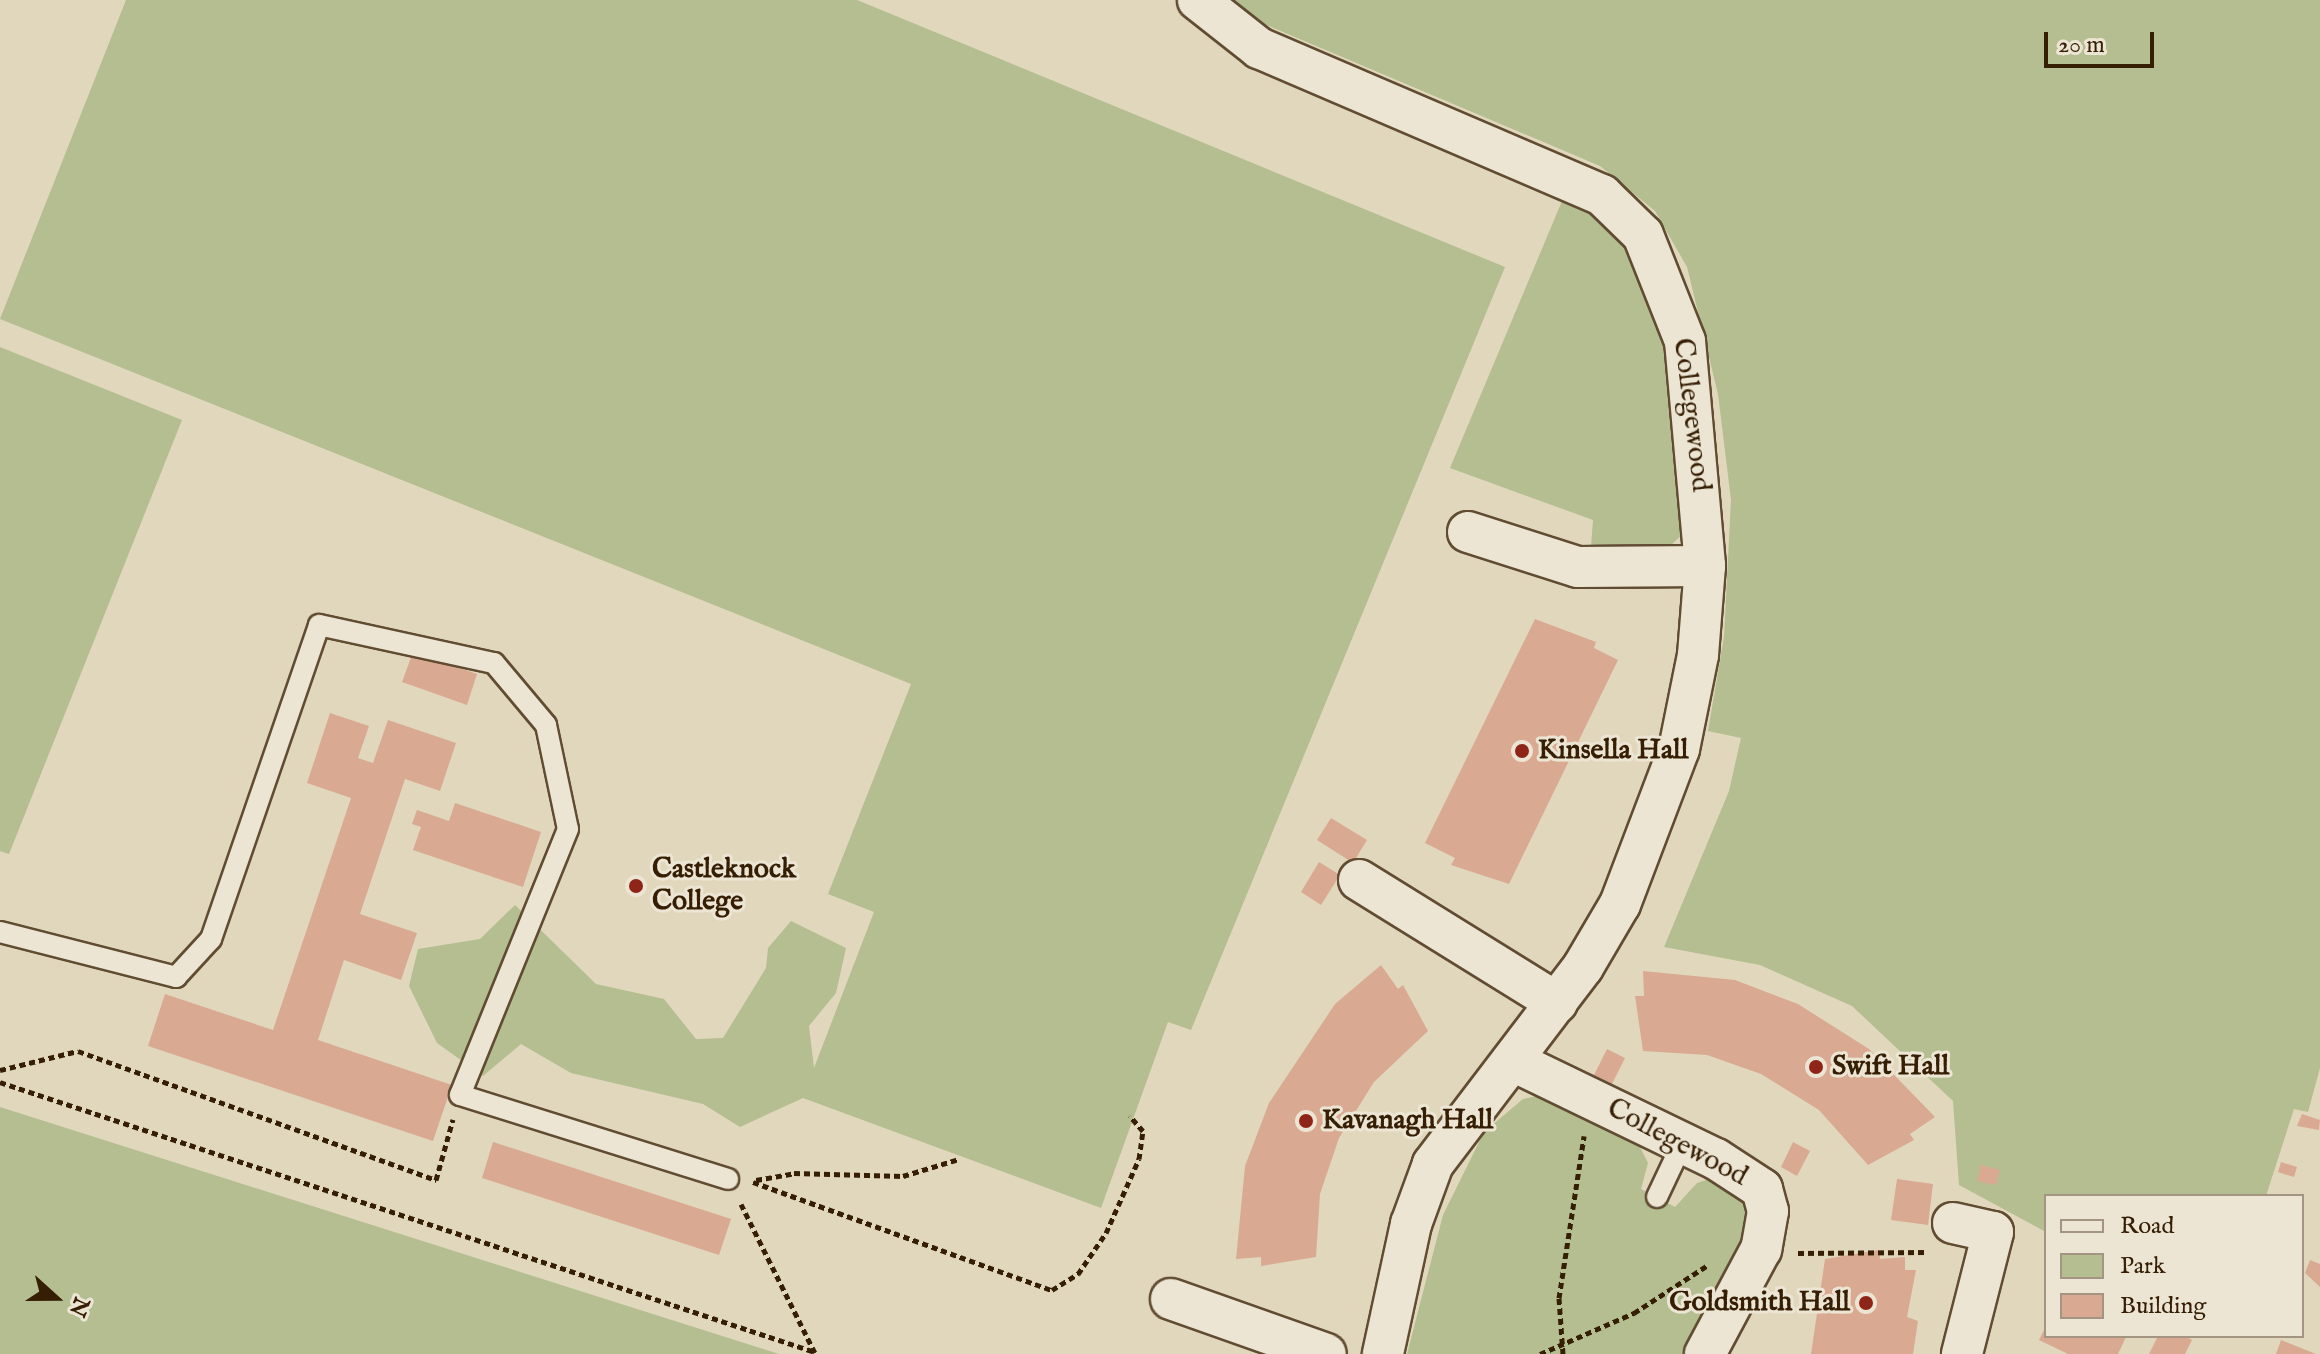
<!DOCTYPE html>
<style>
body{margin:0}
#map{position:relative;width:2320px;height:1354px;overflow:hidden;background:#e1d7bd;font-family:"IM FELL English",serif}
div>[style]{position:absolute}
.green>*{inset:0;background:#b4be90}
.building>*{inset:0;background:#d9aa91}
.path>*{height:5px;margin-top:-2.5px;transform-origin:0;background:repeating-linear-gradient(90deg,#361e04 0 6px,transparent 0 10px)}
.roads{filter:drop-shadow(2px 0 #614c32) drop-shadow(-2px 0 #614c32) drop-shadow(0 2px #614c32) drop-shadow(0 -2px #614c32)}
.lane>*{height:20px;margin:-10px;padding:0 10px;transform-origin:10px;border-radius:10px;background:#ece5d4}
.street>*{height:40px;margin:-20px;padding:0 20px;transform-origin:20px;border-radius:20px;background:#ece5d4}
.dots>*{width:22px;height:22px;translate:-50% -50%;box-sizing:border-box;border:4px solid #ece5d4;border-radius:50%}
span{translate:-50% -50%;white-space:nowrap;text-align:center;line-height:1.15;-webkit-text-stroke:6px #ece5d4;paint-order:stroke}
.street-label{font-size:28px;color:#361e04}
.poi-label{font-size:28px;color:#361e04;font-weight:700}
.left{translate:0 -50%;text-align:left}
.right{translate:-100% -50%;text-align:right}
.legend{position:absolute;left:2044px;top:1194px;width:260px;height:144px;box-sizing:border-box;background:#ece5d4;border:2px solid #a39581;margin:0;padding:10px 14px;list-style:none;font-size:24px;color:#361e04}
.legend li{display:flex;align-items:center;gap:16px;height:40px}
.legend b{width:40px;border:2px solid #a39581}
.north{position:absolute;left:16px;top:1258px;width:80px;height:80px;-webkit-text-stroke:6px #ece5d4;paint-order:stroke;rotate:111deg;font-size:22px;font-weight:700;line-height:32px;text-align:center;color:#361e04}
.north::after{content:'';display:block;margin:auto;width:28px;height:36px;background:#361e04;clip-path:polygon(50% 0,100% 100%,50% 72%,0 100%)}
.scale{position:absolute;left:2044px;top:32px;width:110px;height:36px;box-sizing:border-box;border:4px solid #361e04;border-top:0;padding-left:10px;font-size:24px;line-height:28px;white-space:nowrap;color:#361e04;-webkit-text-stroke:6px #ece5d4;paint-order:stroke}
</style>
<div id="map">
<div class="green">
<div style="clip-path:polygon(126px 0,857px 0,1505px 267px,1191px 1030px,1168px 1022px,1101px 1208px,803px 1098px,740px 1127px,703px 1104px,571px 1073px,521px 1044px,483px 1076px,437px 1043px,409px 986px,418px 949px,480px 939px,515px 905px,596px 984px,664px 999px,696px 1039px,723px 1038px,766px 968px,768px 948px,791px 921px,846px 948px,836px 993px,809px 1026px,814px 1068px,874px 912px,828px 894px,911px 684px,0 319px)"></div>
<div style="clip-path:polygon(1224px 0,2320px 0,2320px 1068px,2308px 1112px,2294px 1109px,2266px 1196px,2046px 1196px,2046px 1232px,1959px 1185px,1953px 1101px,1852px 1006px,1760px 965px,1664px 947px,1729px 791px,1741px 738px,1708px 731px,1724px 637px,1731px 500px,1718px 394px,1687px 267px,1655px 211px,1600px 166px,1231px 10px)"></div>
<div style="clip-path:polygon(1562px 201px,1610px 223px,1645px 274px,1659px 316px,1688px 529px,1671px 545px,1591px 547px,1593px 520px,1450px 468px)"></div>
<div style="clip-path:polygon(0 347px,182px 420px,9px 854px,0 851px)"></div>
<div style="clip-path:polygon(1547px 1094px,1634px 1135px,1648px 1163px,1641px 1189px,1675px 1207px,1697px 1183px,1715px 1177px,1747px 1199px,1753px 1227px,1688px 1354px,1407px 1354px,1443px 1215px,1484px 1132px,1523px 1099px)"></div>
<div style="clip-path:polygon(0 1107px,779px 1354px,0 1354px)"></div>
</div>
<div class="building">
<div style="clip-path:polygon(1535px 619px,1596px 642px,1594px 648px,1618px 660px,1509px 884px,1451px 865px,1455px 858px,1425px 843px)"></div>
<div style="clip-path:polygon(413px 652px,477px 674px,467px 705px,402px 682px)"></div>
<div style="clip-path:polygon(330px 713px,369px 726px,358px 758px,373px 763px,388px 720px,456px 743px,440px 791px,405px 779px,360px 914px,417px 933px,401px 980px,344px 960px,318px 1040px,452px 1085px,433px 1141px,148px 1046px,165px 994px,273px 1030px,351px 798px,307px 783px)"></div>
<div style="clip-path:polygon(455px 803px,541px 832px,523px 887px,413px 850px,421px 827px,412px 824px,417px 810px,449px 821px)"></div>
<div style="clip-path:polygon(1331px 818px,1367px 840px,1353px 863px,1317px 840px)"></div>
<div style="clip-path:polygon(1319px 862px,1340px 875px,1321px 905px,1301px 892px)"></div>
<div style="clip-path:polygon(1381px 965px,1398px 989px,1403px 985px,1428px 1031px,1374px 1082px,1339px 1138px,1320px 1194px,1316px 1257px,1261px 1266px,1261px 1257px,1236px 1259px,1245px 1166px,1269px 1103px,1335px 1004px)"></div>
<div style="clip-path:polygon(1643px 971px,1735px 980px,1798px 1004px,1869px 1049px,1935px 1117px,1910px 1134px,1914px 1140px,1868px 1165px,1819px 1110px,1761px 1074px,1707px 1055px,1643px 1051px,1635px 996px,1644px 996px)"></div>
<div style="clip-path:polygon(1607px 1049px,1625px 1058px,1612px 1084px,1594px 1075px)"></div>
<div style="clip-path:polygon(2302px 1114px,2320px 1120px,2319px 1130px,2297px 1126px)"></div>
<div style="clip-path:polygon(493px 1142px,731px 1219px,719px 1255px,482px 1178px)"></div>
<div style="clip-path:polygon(1793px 1142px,1810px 1151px,1797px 1176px,1781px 1167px)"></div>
<div style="clip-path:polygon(2281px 1162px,2297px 1167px,2294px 1177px,2278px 1172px)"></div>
<div style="clip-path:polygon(1981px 1165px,2000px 1170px,1996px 1185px,1977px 1181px)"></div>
<div style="clip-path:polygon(1897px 1179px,1933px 1184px,1928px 1225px,1891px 1220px)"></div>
<div style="clip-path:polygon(1879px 1250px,1880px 1259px,1905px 1257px,1905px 1270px,1916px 1270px,1907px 1317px,1918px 1321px,1913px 1354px,1811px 1354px,1825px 1259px)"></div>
<div style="clip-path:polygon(2310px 1260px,2320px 1264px,2320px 1287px,2305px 1273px)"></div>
<div style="clip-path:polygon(2046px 1326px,2046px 1336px,2126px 1337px,2118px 1354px,2068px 1354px,2039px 1340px)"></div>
<div style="clip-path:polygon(2158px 1336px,2185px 1336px,2192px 1340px,2185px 1354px,2149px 1354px)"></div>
<div style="clip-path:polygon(2281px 1340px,2316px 1354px,2276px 1354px)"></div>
</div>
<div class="path">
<div style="left:0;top:1070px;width:80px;rotate:-13.7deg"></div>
<div style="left:78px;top:1051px;width:381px;rotate:19.8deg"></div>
<div style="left:436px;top:1180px;width:63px;rotate:-74.4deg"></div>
<div style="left:0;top:1082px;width:859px;rotate:18.33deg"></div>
<div style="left:756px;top:1180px;width:39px;rotate:-10deg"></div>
<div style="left:794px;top:1173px;width:109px;rotate:1.6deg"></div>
<div style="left:903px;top:1176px;width:59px;rotate:-16.9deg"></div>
<div style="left:753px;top:1182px;width:318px;rotate:19.9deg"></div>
<div style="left:1052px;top:1290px;width:31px;rotate:-32deg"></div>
<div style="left:1078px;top:1274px;width:50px;rotate:-55.7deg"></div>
<div style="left:1106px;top:1233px;width:81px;rotate:-66deg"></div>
<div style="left:1139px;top:1159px;width:28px;rotate:-82deg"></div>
<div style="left:1143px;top:1131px;width:20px;rotate:-131deg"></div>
<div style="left:741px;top:1204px;width:166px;rotate:63.6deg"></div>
<div style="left:1798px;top:1253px;width:130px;rotate:-0.4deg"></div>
<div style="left:1540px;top:1354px;width:103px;rotate:-23.6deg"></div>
<div style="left:1634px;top:1313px;width:88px;rotate:-33deg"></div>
<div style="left:1563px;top:1354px;width:56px;rotate:-94.1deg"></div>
<div style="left:1559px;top:1298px;width:164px;rotate:-81.2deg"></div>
</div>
<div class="roads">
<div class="lane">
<div style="left:0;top:932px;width:182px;rotate:14.3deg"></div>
<div style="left:176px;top:977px;width:52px;rotate:-47.4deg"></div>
<div style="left:211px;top:939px;width:332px;rotate:-71deg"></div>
<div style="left:319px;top:625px;width:179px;rotate:12.3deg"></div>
<div style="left:494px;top:663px;width:81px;rotate:50deg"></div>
<div style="left:546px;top:725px;width:106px;rotate:78.1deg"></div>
<div style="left:568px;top:829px;width:287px;rotate:112.1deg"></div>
<div style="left:460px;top:1095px;width:281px;rotate:17.4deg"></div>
<div style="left:1657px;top:1197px;width:61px;rotate:-64.7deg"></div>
</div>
<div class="street">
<div style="left:1198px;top:0;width:78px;rotate:38.2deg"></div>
<div style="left:1259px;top:48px;width:373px;rotate:23.2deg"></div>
<div style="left:1602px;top:195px;width:57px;rotate:44.3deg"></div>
<div style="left:1643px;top:235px;width:114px;rotate:68.4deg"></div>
<div style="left:1685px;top:341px;width:226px;rotate:84.9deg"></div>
<div style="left:1705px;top:566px;width:89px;rotate:94.5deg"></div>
<div style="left:1698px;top:655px;width:96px;rotate:101.4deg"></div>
<div style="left:1679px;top:749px;width:166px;rotate:110.8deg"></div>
<div style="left:1620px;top:904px;width:73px;rotate:120.4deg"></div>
<div style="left:1583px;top:967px;width:248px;rotate:127.3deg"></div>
<div style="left:1433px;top:1164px;width:64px;rotate:110.1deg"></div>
<div style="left:1411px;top:1224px;width:133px;rotate:102.2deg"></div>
<div style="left:1468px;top:532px;width:115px;rotate:17.7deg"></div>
<div style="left:1578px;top:567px;width:127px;rotate:-0.5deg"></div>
<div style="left:1359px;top:880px;width:233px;rotate:31.8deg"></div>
<div style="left:1515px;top:1062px;width:223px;rotate:25.8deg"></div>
<div style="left:1716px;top:1159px;width:55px;rotate:33.1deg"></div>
<div style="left:1762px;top:1189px;width:23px;rotate:75deg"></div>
<div style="left:1768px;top:1211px;width:39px;rotate:100deg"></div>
<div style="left:1761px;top:1249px;width:119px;rotate:118.1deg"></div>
<div style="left:1953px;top:1223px;width:41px;rotate:12.7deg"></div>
<div style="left:1993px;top:1232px;width:126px;rotate:104.3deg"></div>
<div style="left:1171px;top:1299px;width:164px;rotate:19.5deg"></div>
</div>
</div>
<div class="dots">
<div style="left:1522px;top:751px;background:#8f2418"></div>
<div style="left:636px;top:886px;background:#8f2418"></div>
<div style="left:1816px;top:1067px;background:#8f2418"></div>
<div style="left:1306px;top:1121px;background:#8f2418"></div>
<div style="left:1866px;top:1303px;background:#8f2418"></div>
</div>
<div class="street-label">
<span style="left:1691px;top:415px;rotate:83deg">Collegewood</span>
<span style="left:1677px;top:1143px;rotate:28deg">Collegewood</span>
</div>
<div class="poi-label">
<span class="left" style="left:1538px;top:751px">Kinsella Hall</span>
<span class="left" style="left:652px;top:886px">Castleknock<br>College</span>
<span class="left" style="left:1832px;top:1067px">Swift Hall</span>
<span class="left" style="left:1322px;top:1121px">Kavanagh Hall</span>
<span class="right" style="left:1850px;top:1303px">Goldsmith Hall</span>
</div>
<ul class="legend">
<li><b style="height:10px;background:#ece5d4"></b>Road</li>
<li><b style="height:22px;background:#b4be90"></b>Park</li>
<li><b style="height:22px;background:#d9aa91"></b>Building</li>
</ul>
<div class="north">N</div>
<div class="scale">20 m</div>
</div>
